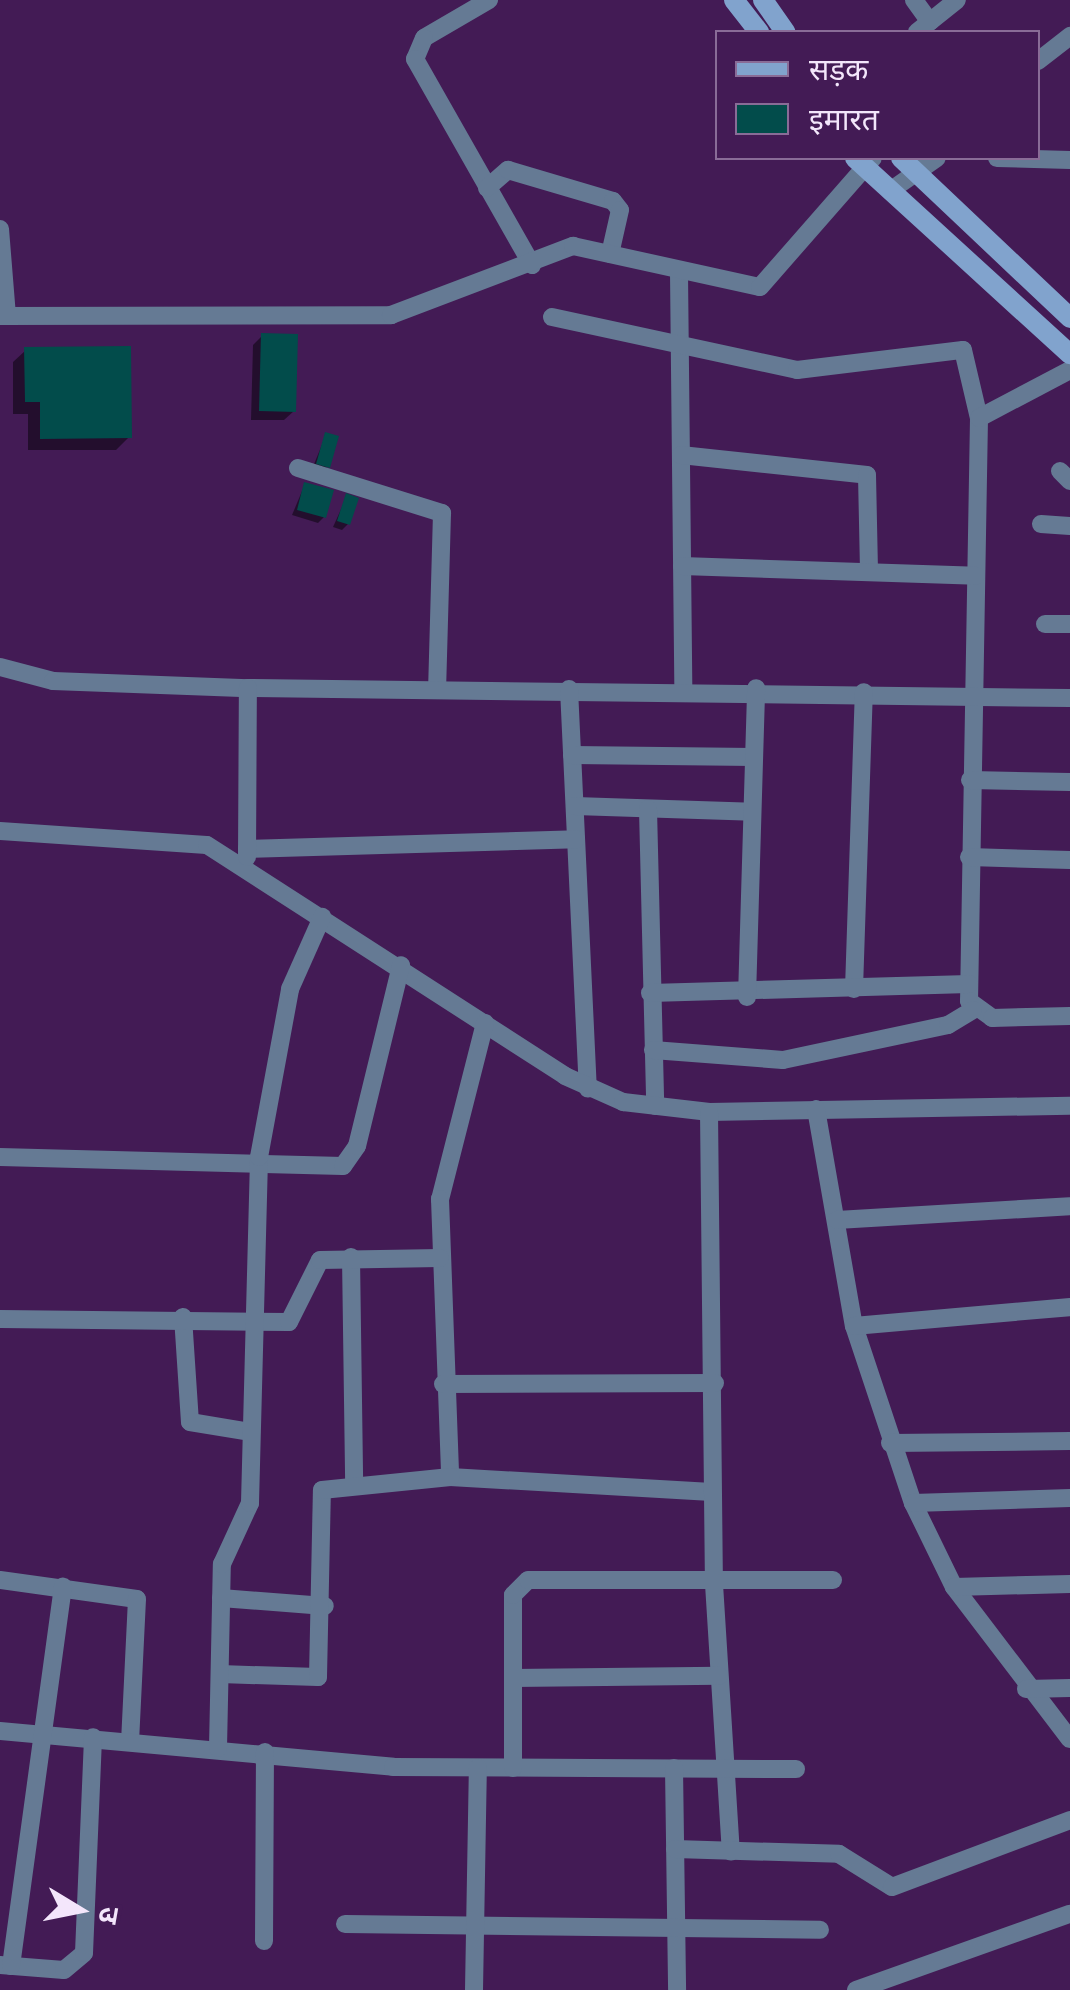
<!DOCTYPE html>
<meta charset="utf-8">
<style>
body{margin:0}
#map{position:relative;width:1070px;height:1990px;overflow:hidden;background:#431b55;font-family:"Titillium Web","Noto Sans Devanagari",sans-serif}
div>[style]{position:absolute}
.shadow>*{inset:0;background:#0007}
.building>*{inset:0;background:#024c4b}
.street>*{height:18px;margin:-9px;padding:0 9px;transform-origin:9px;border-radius:9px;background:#657a94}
.secondary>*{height:20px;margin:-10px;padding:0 10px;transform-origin:10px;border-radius:10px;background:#81a3cd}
span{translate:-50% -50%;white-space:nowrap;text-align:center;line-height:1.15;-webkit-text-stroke:10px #431b55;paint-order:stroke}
.legend{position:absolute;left:715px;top:30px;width:325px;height:130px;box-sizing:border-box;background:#431b55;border:2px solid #896c97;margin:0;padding:12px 18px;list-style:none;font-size:30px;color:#f3e6fb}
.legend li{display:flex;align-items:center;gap:20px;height:50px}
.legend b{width:50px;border:2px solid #896c97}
.north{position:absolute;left:30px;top:1860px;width:100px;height:100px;-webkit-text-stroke:8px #431b55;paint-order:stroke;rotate:100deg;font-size:28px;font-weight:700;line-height:40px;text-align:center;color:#f3e6fb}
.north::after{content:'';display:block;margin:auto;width:35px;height:45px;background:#f3e6fb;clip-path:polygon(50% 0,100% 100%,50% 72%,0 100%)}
</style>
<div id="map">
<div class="shadow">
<div style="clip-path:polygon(262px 336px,294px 411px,284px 420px,251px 420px,253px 345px)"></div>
<div style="clip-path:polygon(26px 350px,129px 437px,116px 450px,28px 450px,28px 414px,13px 414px,13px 362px)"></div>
<div style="clip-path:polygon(326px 435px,328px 466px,322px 472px,312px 469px)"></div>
<div style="clip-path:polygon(305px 484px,324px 517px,318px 523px,292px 515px)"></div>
<div style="clip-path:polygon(347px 496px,348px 524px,342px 530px,333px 527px)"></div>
</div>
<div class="building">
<div style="clip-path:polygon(261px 333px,298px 334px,296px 412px,259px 411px)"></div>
<div style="clip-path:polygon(131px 346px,132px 438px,40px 439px,40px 402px,25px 402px,24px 347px)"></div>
<div style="clip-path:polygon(325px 432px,339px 436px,330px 468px,316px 464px)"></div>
<div style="clip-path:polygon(304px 482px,334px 490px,326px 518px,297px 510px)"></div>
<div style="clip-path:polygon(346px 493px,359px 498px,350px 525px,337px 521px)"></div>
</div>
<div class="street">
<div style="left:489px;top:0;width:75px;rotate:149.7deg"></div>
<div style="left:424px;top:38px;width:23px;rotate:113deg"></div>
<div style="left:415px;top:59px;width:237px;rotate:60.4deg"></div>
<div style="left:914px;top:0;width:27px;rotate:54deg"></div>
<div style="left:917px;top:32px;width:51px;rotate:-38.7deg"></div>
<div style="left:1038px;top:61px;width:41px;rotate:-38deg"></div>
<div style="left:997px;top:158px;width:73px;rotate:1.6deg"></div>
<div style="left:487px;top:188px;width:28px;rotate:-41deg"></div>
<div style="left:508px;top:170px;width:109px;rotate:16.4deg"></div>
<div style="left:613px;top:201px;width:11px;rotate:52deg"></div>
<div style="left:620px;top:210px;width:45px;rotate:102.8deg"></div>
<div style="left:890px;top:191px;width:57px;rotate:-35.1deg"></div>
<div style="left:0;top:229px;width:87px;rotate:85.4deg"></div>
<div style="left:679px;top:273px;width:414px;rotate:89.4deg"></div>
<div style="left:0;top:316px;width:391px;rotate:-0.1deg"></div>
<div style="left:391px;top:315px;width:195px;rotate:-20.8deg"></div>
<div style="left:573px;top:246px;width:191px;rotate:12.4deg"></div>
<div style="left:760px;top:287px;width:171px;rotate:-48.8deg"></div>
<div style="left:552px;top:317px;width:251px;rotate:12.2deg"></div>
<div style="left:797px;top:370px;width:167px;rotate:-6.9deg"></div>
<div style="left:963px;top:350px;width:70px;rotate:76.8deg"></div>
<div style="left:979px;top:418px;width:583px;rotate:90.98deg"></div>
<div style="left:969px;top:1001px;width:29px;rotate:36deg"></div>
<div style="left:992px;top:1018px;width:78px;rotate:-1.5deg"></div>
<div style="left:979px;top:418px;width:103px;rotate:-27.8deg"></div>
<div style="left:681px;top:455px;width:187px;rotate:6.1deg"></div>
<div style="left:867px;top:475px;width:94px;rotate:88.8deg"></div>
<div style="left:298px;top:468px;width:151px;rotate:17.4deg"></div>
<div style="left:442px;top:513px;width:176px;rotate:91.6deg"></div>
<div style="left:1060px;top:471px;width:14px;rotate:45deg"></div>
<div style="left:1041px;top:524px;width:29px;rotate:4deg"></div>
<div style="left:682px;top:566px;width:294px;rotate:1.9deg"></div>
<div style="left:1045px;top:624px;width:25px"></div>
<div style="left:0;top:667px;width:55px;rotate:14.8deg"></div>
<div style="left:53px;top:681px;width:195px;rotate:2.1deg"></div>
<div style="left:248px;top:688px;width:822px;rotate:0.7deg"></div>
<div style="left:569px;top:689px;width:400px;rotate:87.3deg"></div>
<div style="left:572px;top:755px;width:182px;rotate:0.6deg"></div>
<div style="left:970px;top:780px;width:100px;rotate:1.1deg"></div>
<div style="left:575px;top:806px;width:177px;rotate:1.9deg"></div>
<div style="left:648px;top:809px;width:297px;rotate:88.6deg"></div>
<div style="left:0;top:831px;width:207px;rotate:3.9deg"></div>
<div style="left:207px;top:845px;width:426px;rotate:32.8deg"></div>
<div style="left:565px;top:1076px;width:64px;rotate:24.1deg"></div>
<div style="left:623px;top:1102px;width:87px;rotate:6.6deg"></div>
<div style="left:709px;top:1112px;width:361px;rotate:-1deg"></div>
<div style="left:247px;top:849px;width:329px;rotate:-1.7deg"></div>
<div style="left:247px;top:857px;width:169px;rotate:-89.7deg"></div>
<div style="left:969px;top:857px;width:101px;rotate:1.7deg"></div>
<div style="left:854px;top:989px;width:297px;rotate:-88.1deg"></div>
<div style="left:650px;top:993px;width:319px;rotate:-1.6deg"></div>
<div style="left:747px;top:997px;width:309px;rotate:-88.3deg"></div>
<div style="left:485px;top:1023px;width:182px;rotate:104.3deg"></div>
<div style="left:440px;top:1199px;width:278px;rotate:87.9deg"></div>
<div style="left:450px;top:1477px;width:262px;rotate:3.3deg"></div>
<div style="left:653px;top:1050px;width:130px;rotate:4.4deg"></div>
<div style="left:783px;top:1060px;width:169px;rotate:-12deg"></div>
<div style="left:948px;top:1025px;width:29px;rotate:-31deg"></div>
<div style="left:816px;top:1109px;width:220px;rotate:80.1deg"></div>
<div style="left:854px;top:1326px;width:187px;rotate:71.6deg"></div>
<div style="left:913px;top:1503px;width:93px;rotate:64deg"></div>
<div style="left:954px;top:1587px;width:191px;rotate:52.7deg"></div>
<div style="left:709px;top:1112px;width:472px;rotate:89.4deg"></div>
<div style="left:714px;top:1584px;width:268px;rotate:86.4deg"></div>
<div style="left:0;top:1157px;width:343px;rotate:1.5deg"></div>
<div style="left:343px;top:1166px;width:24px;rotate:-55deg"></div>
<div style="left:357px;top:1146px;width:186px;rotate:-76.3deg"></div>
<div style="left:837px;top:1220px;width:233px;rotate:-3.4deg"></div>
<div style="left:351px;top:1257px;width:229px;rotate:89.2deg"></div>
<div style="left:183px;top:1317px;width:105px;rotate:86.2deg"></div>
<div style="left:190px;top:1422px;width:62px;rotate:9.3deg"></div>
<div style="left:0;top:1319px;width:289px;rotate:0.6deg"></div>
<div style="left:289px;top:1322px;width:69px;rotate:-63.4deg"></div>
<div style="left:320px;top:1260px;width:120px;rotate:-1deg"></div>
<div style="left:854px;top:1326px;width:217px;rotate:-5deg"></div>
<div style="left:443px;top:1384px;width:272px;rotate:-0.2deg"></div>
<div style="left:890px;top:1443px;width:180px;rotate:-0.6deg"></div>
<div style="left:913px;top:1503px;width:157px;rotate:-1.8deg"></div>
<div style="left:0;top:1580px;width:138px;rotate:7.9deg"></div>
<div style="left:137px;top:1599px;width:142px;rotate:92.8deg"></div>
<div style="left:954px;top:1587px;width:116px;rotate:-1.5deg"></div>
<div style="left:221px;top:1598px;width:104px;rotate:4.4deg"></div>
<div style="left:220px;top:1674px;width:98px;rotate:1.8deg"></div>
<div style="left:318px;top:1677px;width:187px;rotate:-88.8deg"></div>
<div style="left:322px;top:1490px;width:129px;rotate:-5.8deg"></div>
<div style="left:513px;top:1678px;width:206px;rotate:-0.6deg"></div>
<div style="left:1026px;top:1689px;width:44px;rotate:-1.3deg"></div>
<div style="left:0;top:1731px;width:395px;rotate:5.2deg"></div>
<div style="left:393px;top:1767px;width:403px;rotate:0.3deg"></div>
<div style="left:218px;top:1748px;width:184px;rotate:-88.8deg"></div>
<div style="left:222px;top:1564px;width:67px;rotate:-65.3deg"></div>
<div style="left:250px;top:1503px;width:346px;rotate:-88.5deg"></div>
<div style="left:259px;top:1157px;width:171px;rotate:-79.5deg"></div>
<div style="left:290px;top:989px;width:79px;rotate:-66deg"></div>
<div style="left:513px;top:1768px;width:173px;rotate:-90deg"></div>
<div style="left:513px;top:1595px;width:21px;rotate:-45deg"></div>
<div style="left:528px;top:1580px;width:305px"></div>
<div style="left:674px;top:1768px;width:222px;rotate:89.2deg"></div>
<div style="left:675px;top:1849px;width:164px;rotate:1.7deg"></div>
<div style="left:839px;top:1854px;width:62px;rotate:31.9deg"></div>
<div style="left:892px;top:1887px;width:190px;rotate:-20.6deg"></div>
<div style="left:345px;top:1924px;width:475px;rotate:0.7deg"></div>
<div style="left:264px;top:1941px;width:189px;rotate:-89.7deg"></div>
<div style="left:0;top:1965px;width:64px;rotate:4.5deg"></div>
<div style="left:64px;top:1970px;width:26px;rotate:-40deg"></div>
<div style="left:84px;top:1953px;width:216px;rotate:-87.6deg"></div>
<div style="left:11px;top:1966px;width:383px;rotate:-82.2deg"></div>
<div style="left:474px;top:1990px;width:222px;rotate:-89deg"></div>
<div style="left:856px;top:1990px;width:227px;rotate:-19.6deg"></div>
</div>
<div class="secondary">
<div style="left:734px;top:0;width:41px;rotate:52deg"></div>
<div style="left:763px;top:0;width:39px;rotate:55deg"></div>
<div style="left:855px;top:158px;width:291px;rotate:42.4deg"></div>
<div style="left:901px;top:158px;width:233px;rotate:43.4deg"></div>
</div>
<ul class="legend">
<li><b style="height:12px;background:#81a3cd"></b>सड़क</li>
<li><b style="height:28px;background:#024c4b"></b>इमारत</li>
</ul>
<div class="north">उ</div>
</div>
